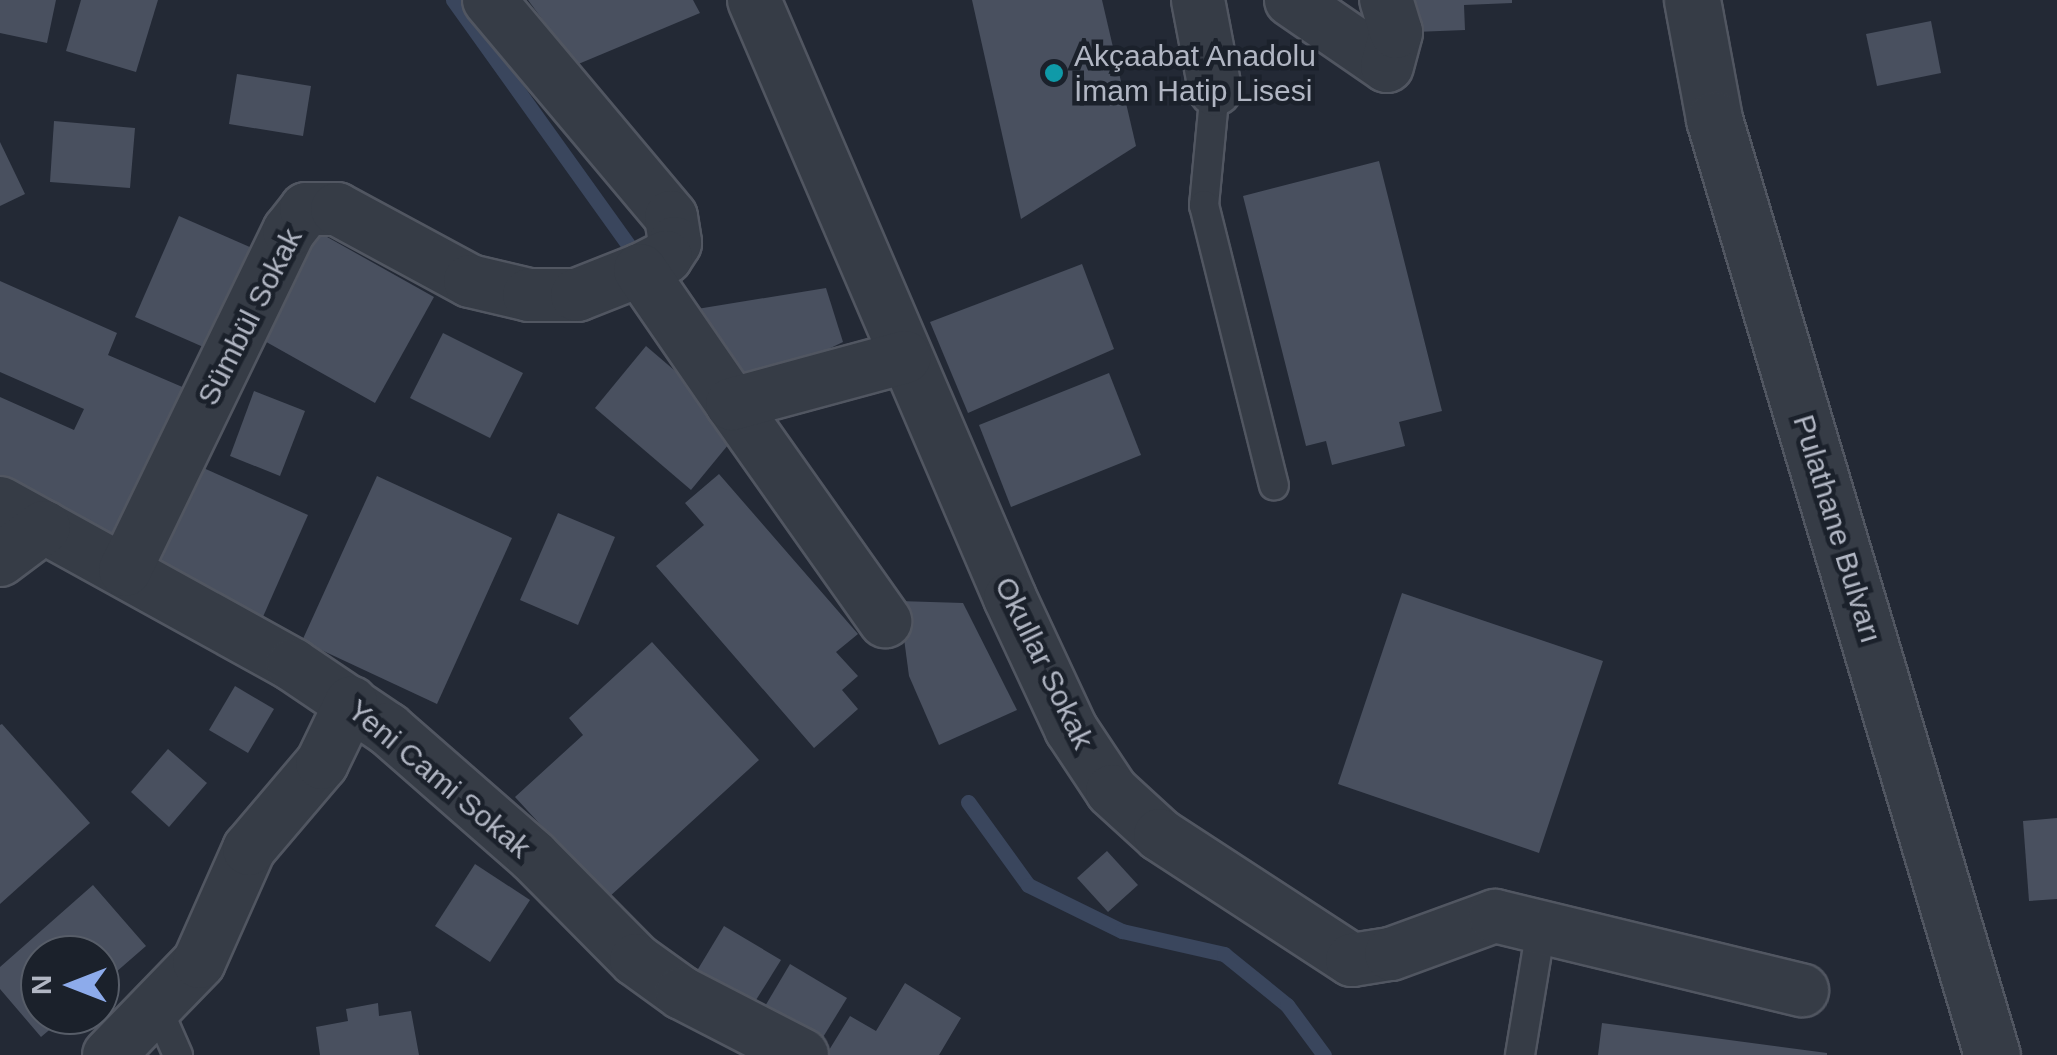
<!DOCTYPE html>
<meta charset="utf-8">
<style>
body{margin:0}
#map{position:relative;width:2057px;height:1055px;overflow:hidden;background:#232935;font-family:Arial,sans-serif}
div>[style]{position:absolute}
.stream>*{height:15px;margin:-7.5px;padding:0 7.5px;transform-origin:7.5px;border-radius:7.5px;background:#3a465d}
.building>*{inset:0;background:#49505f}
.roads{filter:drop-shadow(2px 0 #515661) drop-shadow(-2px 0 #515661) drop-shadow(0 2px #515661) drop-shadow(0 -2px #515661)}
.service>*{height:28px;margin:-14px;padding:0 14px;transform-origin:14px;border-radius:14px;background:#363c46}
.minor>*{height:52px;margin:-26px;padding:0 26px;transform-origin:26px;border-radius:26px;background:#363c46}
.tertiary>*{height:55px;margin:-27.5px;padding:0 27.5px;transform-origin:27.5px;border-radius:27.5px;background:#363c46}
.dots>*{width:28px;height:28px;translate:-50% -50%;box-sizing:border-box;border:5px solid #1b212b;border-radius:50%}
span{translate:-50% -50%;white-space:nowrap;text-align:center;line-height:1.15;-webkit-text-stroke:9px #1b212b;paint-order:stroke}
.poi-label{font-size:30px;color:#b1b6c3}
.left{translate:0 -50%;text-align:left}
.street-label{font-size:30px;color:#b1b6c3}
.north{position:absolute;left:20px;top:935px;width:100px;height:100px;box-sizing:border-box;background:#1b212b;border:2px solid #575d68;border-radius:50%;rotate:270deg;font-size:28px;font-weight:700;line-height:40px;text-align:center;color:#b1b6c3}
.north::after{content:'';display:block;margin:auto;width:35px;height:45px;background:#8dabeb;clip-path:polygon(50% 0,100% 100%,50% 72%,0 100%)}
</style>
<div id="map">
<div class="stream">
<div style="left:453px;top:0;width:321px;rotate:54.4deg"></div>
<div style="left:968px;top:802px;width:102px;rotate:54.1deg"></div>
<div style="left:1028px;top:885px;width:105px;rotate:26.1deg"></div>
<div style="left:1122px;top:931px;width:105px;rotate:12.7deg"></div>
<div style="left:1224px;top:954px;width:81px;rotate:39deg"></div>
<div style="left:1287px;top:1005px;width:62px;rotate:53.5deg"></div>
</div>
<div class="building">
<div style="clip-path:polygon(0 0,56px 0,47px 43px,0 33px)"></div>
<div style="clip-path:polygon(81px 0,158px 0,136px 72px,66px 51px)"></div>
<div style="clip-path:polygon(528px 0,693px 0,700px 13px,576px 65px)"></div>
<div style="clip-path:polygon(972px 0,1102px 0,1136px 146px,1021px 219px)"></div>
<div style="clip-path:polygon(1403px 0,1512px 0,1512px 3px,1464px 5px,1465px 30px,1415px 32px)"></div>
<div style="clip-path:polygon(1931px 21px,1941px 73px,1877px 86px,1866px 34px)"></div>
<div style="clip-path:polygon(237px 74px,311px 86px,303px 136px,229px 124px)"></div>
<div style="clip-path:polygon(54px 121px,135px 128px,130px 188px,50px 182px)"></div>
<div style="clip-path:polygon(0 142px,25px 194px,0 206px)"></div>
<div style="clip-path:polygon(1379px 161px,1442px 411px,1399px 422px,1405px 446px,1332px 465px,1326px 441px,1306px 446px,1243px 196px)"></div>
<div style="clip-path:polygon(179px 216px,261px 252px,217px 353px,135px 317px)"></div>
<div style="clip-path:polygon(320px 233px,434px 297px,375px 403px,261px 339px)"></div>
<div style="clip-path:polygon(1082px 264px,1114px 349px,968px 413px,930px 322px)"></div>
<div style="clip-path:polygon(0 281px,117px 333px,108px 355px,187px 389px,122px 538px,0 484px,0 397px,74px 430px,84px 409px,0 372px)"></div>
<div style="clip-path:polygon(826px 288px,843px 342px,750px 387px,697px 309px)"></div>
<div style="clip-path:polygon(443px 333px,523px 373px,490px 438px,410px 398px)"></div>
<div style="clip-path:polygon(646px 346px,742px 428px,691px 490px,595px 408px)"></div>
<div style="clip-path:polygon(1109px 373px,1141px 455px,1011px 507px,979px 425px)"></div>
<div style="clip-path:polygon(254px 391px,305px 411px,280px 476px,230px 456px)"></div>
<div style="clip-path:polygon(199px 466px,308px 515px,262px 619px,152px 570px)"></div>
<div style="clip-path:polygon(719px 474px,858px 634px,836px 652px,858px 676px,842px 690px,858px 709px,814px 748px,656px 566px,704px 525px,685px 503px)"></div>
<div style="clip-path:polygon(377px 476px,512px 538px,437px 704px,302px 641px)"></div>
<div style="clip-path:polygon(558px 513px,615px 537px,578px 625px,520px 600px)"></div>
<div style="clip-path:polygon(1402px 593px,1603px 661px,1539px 853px,1338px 784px)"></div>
<div style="clip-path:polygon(899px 601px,963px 603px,1017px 710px,939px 745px,909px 676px)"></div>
<div style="clip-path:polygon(652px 642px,759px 760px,608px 898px,515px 797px,583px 735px,569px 718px)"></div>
<div style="clip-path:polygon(235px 686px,274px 709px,248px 753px,209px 730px)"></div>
<div style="clip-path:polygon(2px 724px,90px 823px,0 904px,0 725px)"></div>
<div style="clip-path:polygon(168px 749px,207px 783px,169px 827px,131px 792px)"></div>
<div style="clip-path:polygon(2057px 818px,2057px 899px,2029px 901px,2023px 821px)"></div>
<div style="clip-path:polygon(1107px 851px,1138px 885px,1108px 912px,1077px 878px)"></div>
<div style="clip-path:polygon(475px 864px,530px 900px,490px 962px,435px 926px)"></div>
<div style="clip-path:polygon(93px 885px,146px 946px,100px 986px,100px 955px,40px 955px,40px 1015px,67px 1015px,41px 1037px,0 989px,0 967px)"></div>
<div style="clip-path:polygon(724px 926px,781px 960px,751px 1008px,695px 974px)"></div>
<div style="clip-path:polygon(790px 964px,847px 998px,817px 1047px,761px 1013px)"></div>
<div style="clip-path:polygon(905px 983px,961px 1018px,939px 1055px,826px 1055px,850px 1016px,876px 1031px)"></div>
<div style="clip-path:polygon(378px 1003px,379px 1016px,411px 1011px,419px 1055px,320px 1055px,316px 1027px,348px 1021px,346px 1009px)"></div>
<div style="clip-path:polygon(1602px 1023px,1827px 1053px,1827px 1055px,1598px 1055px)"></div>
</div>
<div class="roads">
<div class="service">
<div style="left:1215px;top:89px;width:117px;rotate:95.4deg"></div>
<div style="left:1204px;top:205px;width:289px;rotate:76deg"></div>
<div style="left:156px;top:1005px;width:55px;rotate:66.3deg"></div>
<div style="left:1520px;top:1055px;width:129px;rotate:-80.6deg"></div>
</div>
<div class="minor">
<div style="left:489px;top:0;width:283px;rotate:50deg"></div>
<div style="left:671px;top:217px;width:26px;rotate:81deg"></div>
<div style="left:675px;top:243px;width:17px;rotate:123deg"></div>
<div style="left:666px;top:257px;width:29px;rotate:153deg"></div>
<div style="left:754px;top:0;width:650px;rotate:66.82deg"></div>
<div style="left:1010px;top:598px;width:145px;rotate:65deg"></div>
<div style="left:1071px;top:729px;width:74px;rotate:56.5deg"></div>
<div style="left:1112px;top:791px;width:65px;rotate:42.5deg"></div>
<div style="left:1160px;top:835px;width:229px;rotate:33.1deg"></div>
<div style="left:1352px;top:960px;width:39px;rotate:-9deg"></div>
<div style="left:1391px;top:954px;width:111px;rotate:-20.1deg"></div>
<div style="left:1495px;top:916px;width:316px;rotate:13.6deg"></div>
<div style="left:1198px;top:0;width:91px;rotate:79.2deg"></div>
<div style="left:1291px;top:0;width:116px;rotate:34.5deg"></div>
<div style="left:1387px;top:66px;width:35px;rotate:-75deg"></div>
<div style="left:1396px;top:32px;width:34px;rotate:-107deg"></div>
<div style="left:732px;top:404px;width:266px;rotate:54.8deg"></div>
<div style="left:0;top:503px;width:335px;rotate:28.9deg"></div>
<div style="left:293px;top:665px;width:115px;rotate:34deg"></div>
<div style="left:388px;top:729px;width:193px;rotate:41.2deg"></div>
<div style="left:533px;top:856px;width:146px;rotate:45.3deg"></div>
<div style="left:636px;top:960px;width:57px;rotate:35.7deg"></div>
<div style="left:682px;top:993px;width:135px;rotate:27.3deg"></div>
<div style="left:0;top:560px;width:55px;rotate:-36.9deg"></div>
<div style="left:125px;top:570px;width:377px;rotate:-64.2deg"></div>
<div style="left:289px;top:231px;width:28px;rotate:-52deg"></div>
<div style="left:306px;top:209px;width:31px"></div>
<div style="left:337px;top:209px;width:151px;rotate:28.4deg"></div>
<div style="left:470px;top:281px;width:61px;rotate:13.3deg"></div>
<div style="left:529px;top:295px;width:48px"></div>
<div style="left:577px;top:295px;width:68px;rotate:-21.6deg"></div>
<div style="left:640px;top:270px;width:163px;rotate:55.5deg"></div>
<div style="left:732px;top:404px;width:179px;rotate:-15.2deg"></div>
<div style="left:109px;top:1055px;width:129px;rotate:-45.9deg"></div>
<div style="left:199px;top:962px;width:124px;rotate:-66.1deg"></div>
<div style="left:249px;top:849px;width:113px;rotate:-49.7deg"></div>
<div style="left:322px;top:763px;width:67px;rotate:-64.2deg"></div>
</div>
<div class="tertiary">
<div style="left:1692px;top:0;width:121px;rotate:79.5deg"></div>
<div style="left:1714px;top:119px;width:976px;rotate:73.46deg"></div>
</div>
</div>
<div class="dots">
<div style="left:1054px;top:73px;background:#0f9aa8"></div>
</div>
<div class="poi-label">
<span class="left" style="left:1074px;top:73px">Akçaabat Anadolu<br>İmam Hatip Lisesi</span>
</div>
<div class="street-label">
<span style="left:250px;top:317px;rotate:-63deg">Sümbül Sokak</span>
<span style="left:1837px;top:529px;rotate:73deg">Pulathane Bulvarı</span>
<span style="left:1044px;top:663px;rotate:64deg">Okullar Sokak</span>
<span style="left:439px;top:779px;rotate:40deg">Yeni Cami Sokak</span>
</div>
<div class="north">N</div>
</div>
